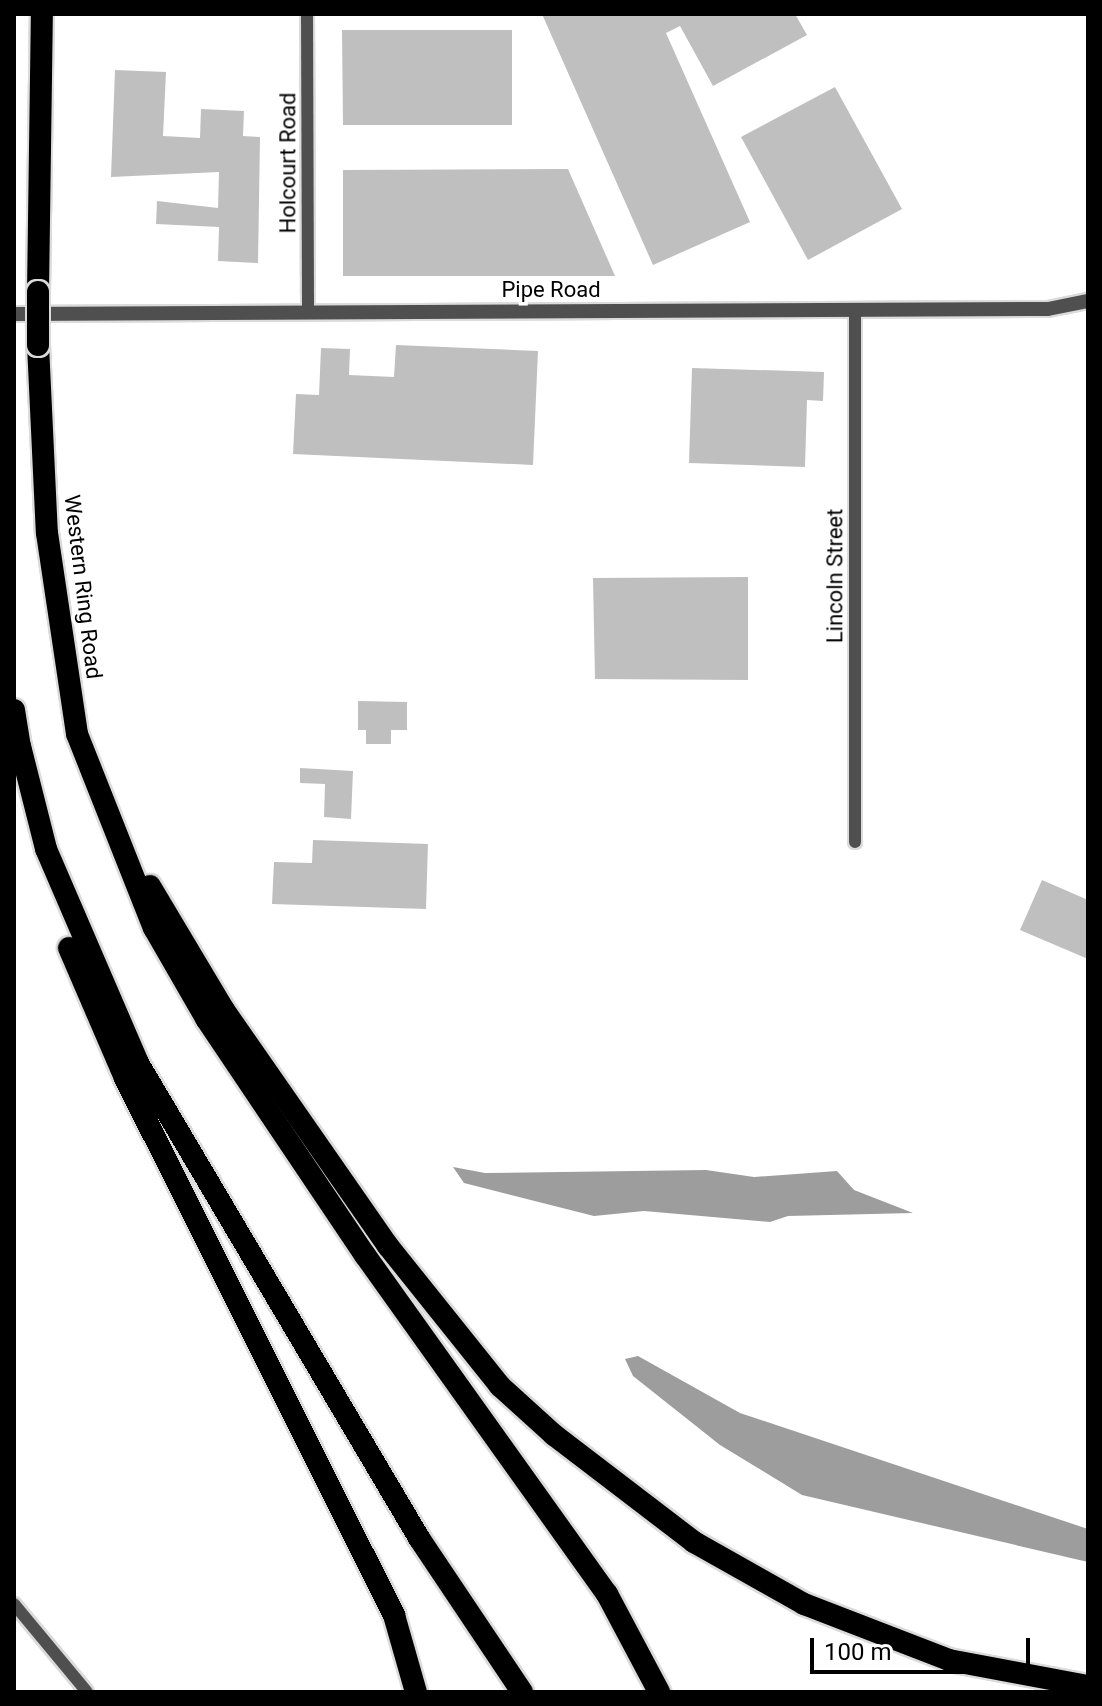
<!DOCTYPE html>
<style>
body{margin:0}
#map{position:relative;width:1102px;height:1706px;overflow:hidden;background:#fff;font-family:Roboto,sans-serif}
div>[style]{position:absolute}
.water>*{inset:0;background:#9d9d9d}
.building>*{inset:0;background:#bfbfbf}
.roads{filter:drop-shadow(2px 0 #dbdbdb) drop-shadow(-2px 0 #dbdbdb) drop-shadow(0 2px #dbdbdb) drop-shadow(0 -2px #dbdbdb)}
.minor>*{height:12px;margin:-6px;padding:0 6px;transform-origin:6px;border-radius:6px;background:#4f4f4f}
.tertiary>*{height:14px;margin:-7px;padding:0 7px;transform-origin:7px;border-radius:7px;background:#4f4f4f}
.motorway>*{height:22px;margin:-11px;padding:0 11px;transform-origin:11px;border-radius:11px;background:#000}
.bridges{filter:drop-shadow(2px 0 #dbdbdb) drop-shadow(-2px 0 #dbdbdb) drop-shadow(0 2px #dbdbdb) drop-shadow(0 -2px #dbdbdb)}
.motorway-bridge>*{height:22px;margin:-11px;padding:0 11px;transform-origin:11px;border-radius:11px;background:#000}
span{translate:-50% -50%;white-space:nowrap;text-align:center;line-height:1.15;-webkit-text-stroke:7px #fff;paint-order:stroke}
.street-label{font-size:22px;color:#000}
.frame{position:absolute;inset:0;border:16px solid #000;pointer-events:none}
.scale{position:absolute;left:810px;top:1638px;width:220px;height:36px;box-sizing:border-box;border:4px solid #000;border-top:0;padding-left:10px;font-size:24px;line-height:28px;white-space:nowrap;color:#000;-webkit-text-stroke:6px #fff;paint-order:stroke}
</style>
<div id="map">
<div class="water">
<div style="clip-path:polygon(453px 1167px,485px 1173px,706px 1170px,754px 1177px,837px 1171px,854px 1190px,913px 1213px,788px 1216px,770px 1222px,644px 1211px,594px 1216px,464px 1183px)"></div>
<div style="clip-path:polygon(638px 1356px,740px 1413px,1088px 1529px,1088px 1562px,802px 1495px,720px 1445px,633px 1376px,625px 1359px)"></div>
</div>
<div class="building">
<div style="clip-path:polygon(542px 14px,795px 14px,807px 35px,713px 86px,680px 26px,666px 33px,750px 222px,653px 265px)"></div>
<div style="clip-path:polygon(342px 30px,512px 30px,512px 125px,343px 125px)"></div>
<div style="clip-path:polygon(115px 70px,166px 72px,163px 136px,200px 138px,201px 109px,244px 111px,243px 136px,260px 137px,258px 263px,218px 261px,219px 227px,156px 224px,157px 201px,218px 208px,219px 172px,111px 177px)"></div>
<div style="clip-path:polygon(835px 87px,902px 209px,808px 260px,741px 137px)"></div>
<div style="clip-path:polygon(568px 169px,615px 276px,343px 276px,343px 170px)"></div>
<div style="clip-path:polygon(396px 345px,538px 351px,533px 465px,293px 454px,296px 394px,319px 395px,321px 348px,350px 349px,349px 375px,394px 377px)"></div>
<div style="clip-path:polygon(692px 368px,824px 372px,823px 401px,807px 400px,805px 467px,689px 463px)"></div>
<div style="clip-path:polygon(748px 577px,748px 680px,595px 679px,593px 578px)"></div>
<div style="clip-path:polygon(358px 701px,407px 702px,407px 730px,391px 730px,391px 744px,366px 744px,366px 730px,358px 730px)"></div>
<div style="clip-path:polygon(300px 768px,353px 771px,351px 819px,324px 817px,325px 784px,300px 783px)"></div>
<div style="clip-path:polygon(313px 840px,428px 844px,426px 909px,272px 904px,274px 862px,312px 863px)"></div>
<div style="clip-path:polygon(1042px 880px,1088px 900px,1088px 959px,1020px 930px)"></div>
</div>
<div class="roads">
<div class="minor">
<div style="left:307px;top:14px;width:298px;rotate:89.8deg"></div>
<div style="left:855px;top:842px;width:531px;rotate:-90deg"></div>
<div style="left:14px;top:1604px;width:114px;rotate:50.3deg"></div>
</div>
<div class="tertiary">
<div style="left:14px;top:314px;width:1034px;rotate:-0.28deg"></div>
<div style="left:1048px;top:309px;width:41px;rotate:-11.3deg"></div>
</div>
<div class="motorway">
<div style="left:38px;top:292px;width:278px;rotate:-89.2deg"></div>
<div style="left:38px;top:345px;width:188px;rotate:87.3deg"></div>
<div style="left:47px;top:533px;width:203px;rotate:81.5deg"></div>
<div style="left:77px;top:734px;width:209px;rotate:68.4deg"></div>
<div style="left:154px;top:928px;width:106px;rotate:60.1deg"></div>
<div style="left:207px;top:1020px;width:283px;rotate:56.1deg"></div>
<div style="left:365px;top:1255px;width:417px;rotate:54.5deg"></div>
<div style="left:607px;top:1594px;width:111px;rotate:62deg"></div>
<div style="left:14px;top:710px;width:51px;rotate:80.9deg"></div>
<div style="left:20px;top:746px;width:106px;rotate:75.8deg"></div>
<div style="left:46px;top:849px;width:233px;rotate:66.7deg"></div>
<div style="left:138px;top:1063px;width:552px;rotate:59.39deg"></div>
<div style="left:419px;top:1538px;width:185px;rotate:56.2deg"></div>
<div style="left:150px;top:886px;width:144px;rotate:59.2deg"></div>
<div style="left:224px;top:1010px;width:287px;rotate:55.2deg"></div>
<div style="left:388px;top:1246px;width:179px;rotate:51.3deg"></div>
<div style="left:500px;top:1386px;width:73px;rotate:42.2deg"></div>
<div style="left:554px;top:1435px;width:176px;rotate:37.4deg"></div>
<div style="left:694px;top:1542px;width:126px;rotate:29.4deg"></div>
<div style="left:804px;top:1604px;width:155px;rotate:21.1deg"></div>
<div style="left:949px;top:1660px;width:141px;rotate:10.6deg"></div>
<div style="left:69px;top:948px;width:142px;rotate:66.7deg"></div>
<div style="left:125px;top:1078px;width:601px;rotate:63.39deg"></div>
<div style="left:394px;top:1615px;width:80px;rotate:74.1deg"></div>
</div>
</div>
<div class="bridges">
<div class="motorway-bridge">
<div style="left:38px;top:292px;width:53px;rotate:90deg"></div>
</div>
</div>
<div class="street-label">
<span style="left:288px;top:163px;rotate:-90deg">Holcourt Road</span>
<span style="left:551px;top:290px">Pipe Road</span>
<span style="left:835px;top:576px;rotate:-90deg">Lincoln Street</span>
<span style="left:83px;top:587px;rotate:83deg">Western Ring Road</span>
</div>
<div class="frame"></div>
<div class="scale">100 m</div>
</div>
